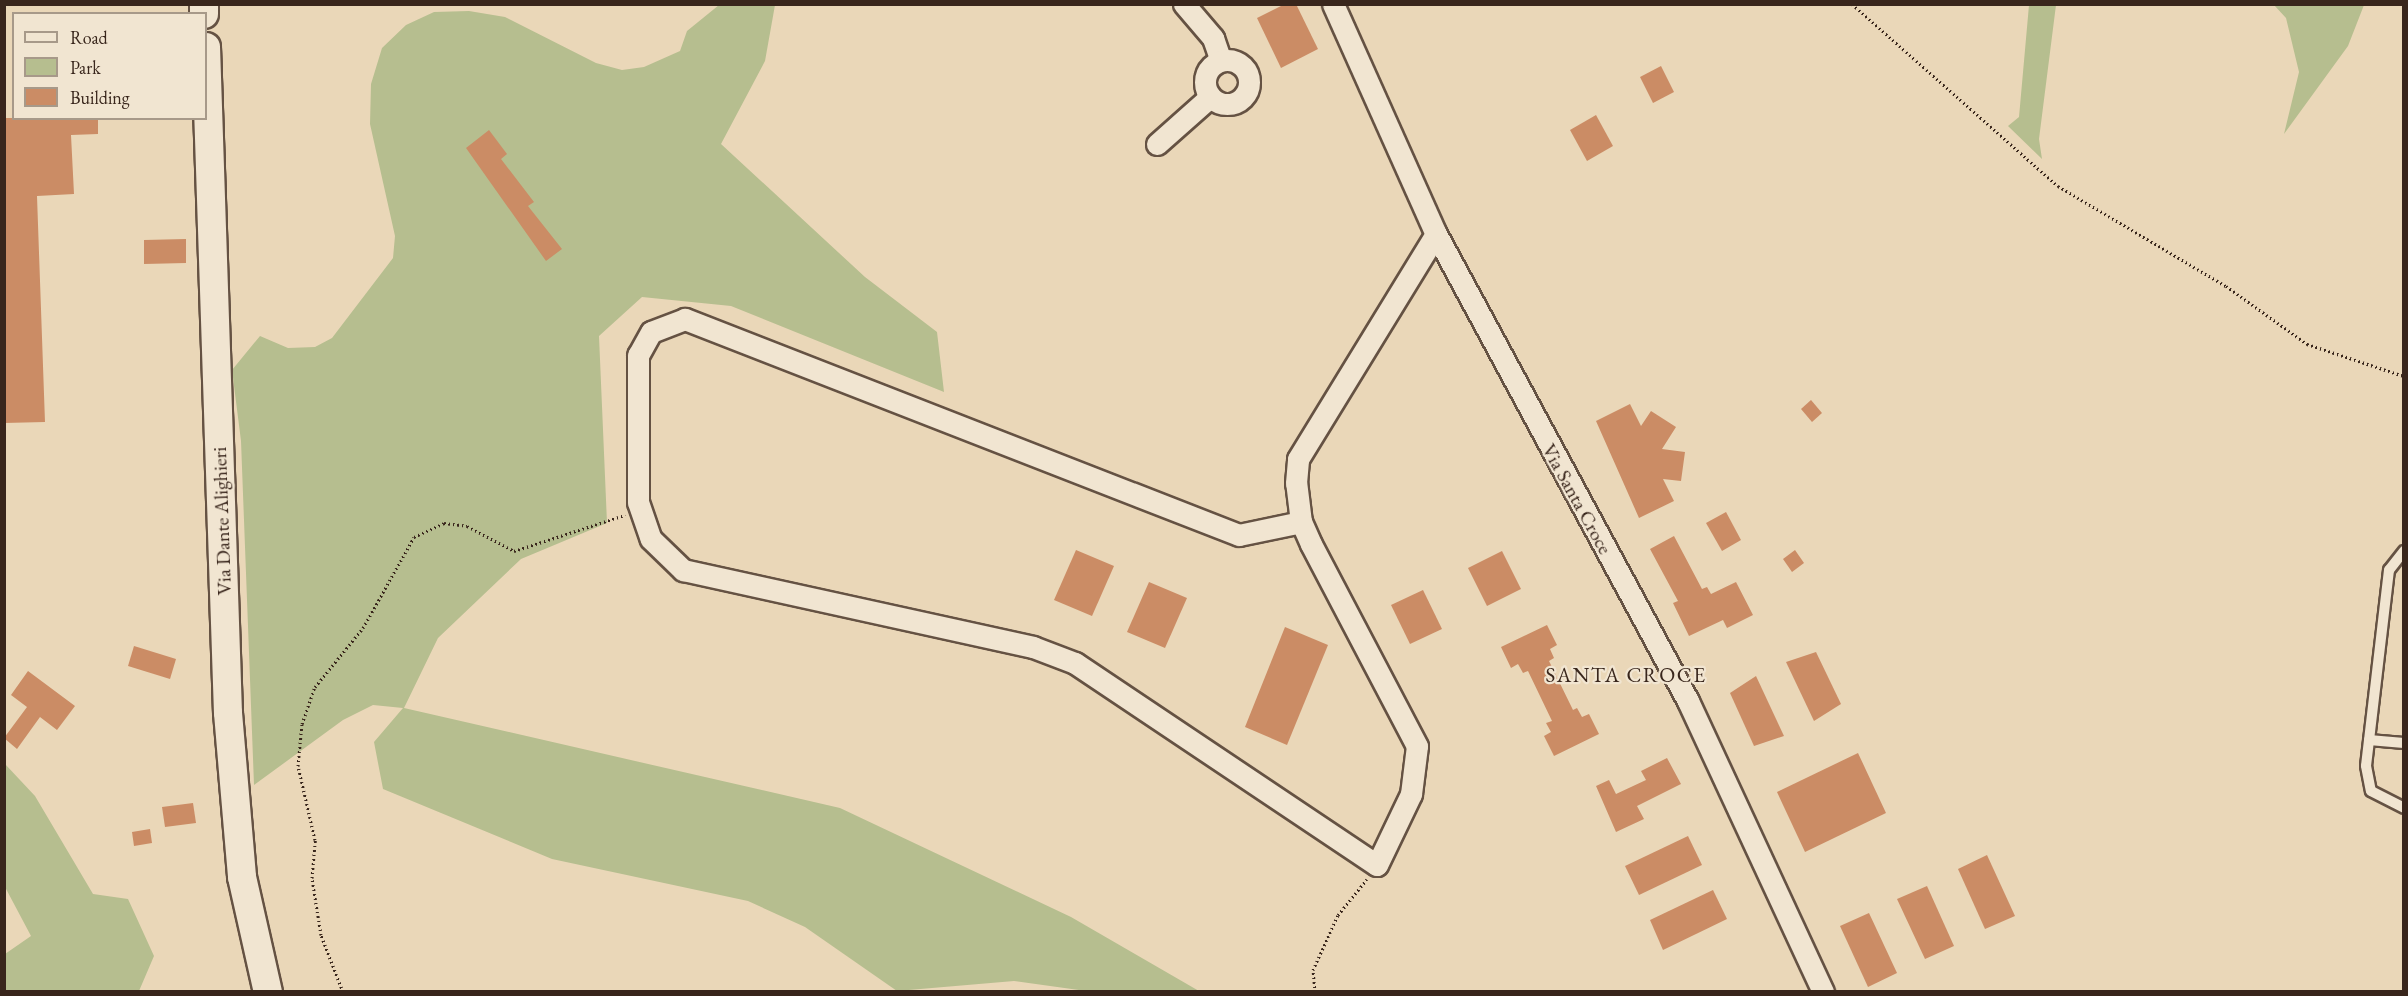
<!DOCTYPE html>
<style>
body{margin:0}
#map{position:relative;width:2408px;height:996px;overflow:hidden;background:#ead7b8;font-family:"EB Garamond",serif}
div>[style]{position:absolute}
.green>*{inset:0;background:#b6be8f}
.building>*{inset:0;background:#cb8c65}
.path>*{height:3px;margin-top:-1.5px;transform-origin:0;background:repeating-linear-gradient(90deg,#39261c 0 1.5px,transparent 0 4.5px)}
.roads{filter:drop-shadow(2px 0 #655243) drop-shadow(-2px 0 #655243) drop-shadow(0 2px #655243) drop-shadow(0 -2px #655243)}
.service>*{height:10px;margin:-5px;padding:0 5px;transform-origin:5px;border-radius:5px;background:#f1e5d1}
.minor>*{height:21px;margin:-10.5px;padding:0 10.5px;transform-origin:10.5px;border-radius:10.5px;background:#f1e5d1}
.minor>.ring{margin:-10.5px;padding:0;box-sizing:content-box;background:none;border:21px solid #f1e5d1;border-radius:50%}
.secondary>*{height:28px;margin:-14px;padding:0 14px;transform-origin:14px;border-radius:14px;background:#f1e5d1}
span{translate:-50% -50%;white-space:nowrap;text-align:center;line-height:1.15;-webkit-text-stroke:4.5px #f1e5d1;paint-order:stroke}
.street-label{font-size:20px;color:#39261c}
.neighbourhood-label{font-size:21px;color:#39261c;letter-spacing:1.5px}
.frame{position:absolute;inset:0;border:6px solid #39261c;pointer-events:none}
.legend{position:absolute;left:12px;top:12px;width:195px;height:108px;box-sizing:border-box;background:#f1e5d1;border:2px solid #a79989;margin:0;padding:8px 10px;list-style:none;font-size:18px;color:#39261c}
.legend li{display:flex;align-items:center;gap:12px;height:30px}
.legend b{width:30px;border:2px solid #a79989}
</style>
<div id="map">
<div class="green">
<div style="clip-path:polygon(719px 5px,775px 5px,765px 61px,721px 144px,865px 277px,937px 332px,944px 392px,731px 306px,642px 297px,599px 336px,607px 523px,521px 559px,438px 638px,404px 708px,840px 808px,1071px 917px,1199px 991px,1086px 991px,1014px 981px,897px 991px,805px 927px,748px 901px,552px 859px,383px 789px,374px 742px,403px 708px,373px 705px,343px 720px,254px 785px,241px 441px,232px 370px,260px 336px,288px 348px,315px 347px,332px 338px,393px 258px,395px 236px,370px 124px,371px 84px,382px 48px,406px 25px,434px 12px,469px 11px,505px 17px,596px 63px,622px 70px,644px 67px,680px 51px,687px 31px)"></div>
<div style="clip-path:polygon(2029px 5px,2056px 5px,2039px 139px,2042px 159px,2008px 126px,2019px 117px)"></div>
<div style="clip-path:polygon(2274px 5px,2364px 5px,2348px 46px,2284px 134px,2299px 72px,2286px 18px)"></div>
<div style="clip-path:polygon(5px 764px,35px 796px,93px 894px,128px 899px,154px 956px,139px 991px,5px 991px,5px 954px,31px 936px,5px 887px)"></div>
</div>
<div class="building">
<div style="clip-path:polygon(1285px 4px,1296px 4px,1318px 49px,1281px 68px,1257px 18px)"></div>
<div style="clip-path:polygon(1661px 66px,1674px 92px,1653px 103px,1640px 77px)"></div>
<div style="clip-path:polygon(1596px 115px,1613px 146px,1587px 161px,1570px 130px)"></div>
<div style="clip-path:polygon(4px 118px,98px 118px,98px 134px,71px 135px,74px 194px,37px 196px,45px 422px,4px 423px)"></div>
<div style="clip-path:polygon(489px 130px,507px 154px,501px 159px,534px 202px,528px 206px,562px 249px,546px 261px,466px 148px)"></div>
<div style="clip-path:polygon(186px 239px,186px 263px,144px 264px,144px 240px)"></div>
<div style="clip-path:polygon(1811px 400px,1822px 413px,1812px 422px,1801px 409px)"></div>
<div style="clip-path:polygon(1630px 404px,1641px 426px,1651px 411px,1676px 427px,1662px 449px,1685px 452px,1681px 481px,1663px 479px,1674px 501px,1639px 518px,1596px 421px)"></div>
<div style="clip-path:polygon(1726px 512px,1741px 540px,1722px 551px,1706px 523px)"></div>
<div style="clip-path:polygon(1674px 536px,1702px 589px,1707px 587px,1711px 594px,1736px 582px,1753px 615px,1727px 628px,1723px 620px,1689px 636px,1673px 603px,1678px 601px,1650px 549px)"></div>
<div style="clip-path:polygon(1076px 550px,1114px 566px,1092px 616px,1054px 600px)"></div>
<div style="clip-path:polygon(1795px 550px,1804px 563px,1792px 572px,1783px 559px)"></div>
<div style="clip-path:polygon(1502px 551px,1521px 589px,1487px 606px,1468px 568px)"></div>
<div style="clip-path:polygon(1149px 582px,1187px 598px,1165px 648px,1127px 632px)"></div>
<div style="clip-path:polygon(1423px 590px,1442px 629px,1410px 644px,1391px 605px)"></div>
<div style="clip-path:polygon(1547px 625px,1557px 645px,1550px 649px,1554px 658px,1549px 661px,1573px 710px,1577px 708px,1582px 717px,1589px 714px,1599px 734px,1554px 756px,1544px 736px,1551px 732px,1546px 723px,1552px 721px,1528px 671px,1523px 673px,1518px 664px,1511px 668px,1501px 647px)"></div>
<div style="clip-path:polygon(1285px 627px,1328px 645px,1287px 745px,1245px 727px)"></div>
<div style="clip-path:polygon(134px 646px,176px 659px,170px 679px,128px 666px)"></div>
<div style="clip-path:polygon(1816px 652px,1841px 704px,1814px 721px,1786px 662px)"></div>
<div style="clip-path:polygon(28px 671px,75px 706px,57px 730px,40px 717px,17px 749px,4px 738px,27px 707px,11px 695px)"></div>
<div style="clip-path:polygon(1756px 676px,1784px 736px,1754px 746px,1730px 693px)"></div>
<div style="clip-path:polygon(1858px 753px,1886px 813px,1805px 852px,1777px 792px)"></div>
<div style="clip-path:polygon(1667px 758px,1681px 784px,1637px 806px,1644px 819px,1616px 832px,1596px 786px,1609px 780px,1616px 794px,1646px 780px,1641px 771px)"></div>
<div style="clip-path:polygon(193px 803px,196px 823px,165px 827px,162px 807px)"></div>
<div style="clip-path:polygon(150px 829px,152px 843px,134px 846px,132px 832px)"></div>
<div style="clip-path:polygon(1688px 836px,1702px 865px,1639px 895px,1625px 866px)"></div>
<div style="clip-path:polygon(1987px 855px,2015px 916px,1985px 929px,1958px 869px)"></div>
<div style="clip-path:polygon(1927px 886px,1954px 946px,1925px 959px,1897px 899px)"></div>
<div style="clip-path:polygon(1713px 890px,1727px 919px,1663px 950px,1650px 920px)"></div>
<div style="clip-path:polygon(1869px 913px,1897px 973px,1868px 987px,1840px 926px)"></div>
</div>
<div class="path">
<div style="left:1852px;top:4px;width:275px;rotate:41.5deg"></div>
<div style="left:2058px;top:186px;width:196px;rotate:30.8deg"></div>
<div style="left:2226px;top:286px;width:100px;rotate:35.6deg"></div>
<div style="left:2307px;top:344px;width:102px;rotate:18.3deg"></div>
<div style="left:343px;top:992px;width:61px;rotate:-111.1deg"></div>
<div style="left:321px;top:935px;width:58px;rotate:-99deg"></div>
<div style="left:312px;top:878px;width:38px;rotate:-85deg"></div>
<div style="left:315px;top:840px;width:76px;rotate:-102.9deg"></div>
<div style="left:298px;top:766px;width:42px;rotate:-84.6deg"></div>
<div style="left:302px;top:724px;width:39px;rotate:-71deg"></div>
<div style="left:315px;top:687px;width:76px;rotate:-50.9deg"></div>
<div style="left:363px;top:628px;width:104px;rotate:-60.7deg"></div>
<div style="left:414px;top:537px;width:33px;rotate:-25deg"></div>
<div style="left:444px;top:523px;width:23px;rotate:7deg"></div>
<div style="left:467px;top:526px;width:53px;rotate:28deg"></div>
<div style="left:514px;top:551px;width:117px;rotate:-18deg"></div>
<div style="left:1315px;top:992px;width:22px;rotate:-95deg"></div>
<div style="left:1313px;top:970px;width:60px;rotate:-65.6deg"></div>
<div style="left:1338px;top:915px;width:46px;rotate:-51.1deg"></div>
</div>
<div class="roads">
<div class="service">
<div style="left:2404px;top:551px;width:24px;rotate:128deg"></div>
<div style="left:2389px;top:570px;width:197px;rotate:96.7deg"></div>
<div style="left:2366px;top:766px;width:25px;rotate:79deg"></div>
<div style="left:2371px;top:791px;width:37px;rotate:27deg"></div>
<div style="left:2369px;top:740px;width:35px;rotate:5deg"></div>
</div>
<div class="minor">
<div style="left:1184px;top:4px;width:45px;rotate:49.5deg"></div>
<div style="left:1213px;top:38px;width:24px;rotate:71deg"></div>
<div style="left:1333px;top:4px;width:252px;rotate:65.9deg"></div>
<div style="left:1436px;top:234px;width:531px;rotate:61.65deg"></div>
<div style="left:1688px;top:701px;width:321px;rotate:65.1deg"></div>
<div class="ring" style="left:1205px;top:60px;width:23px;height:23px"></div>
<div style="left:1157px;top:144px;width:71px;rotate:-41.6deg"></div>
<div style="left:1301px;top:522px;width:63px;rotate:168.2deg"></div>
<div style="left:1239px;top:535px;width:595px;rotate:-158.7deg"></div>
<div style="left:685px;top:319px;width:36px;rotate:159deg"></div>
<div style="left:651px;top:332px;width:26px;rotate:119deg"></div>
<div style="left:638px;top:355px;width:147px;rotate:90deg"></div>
<div style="left:638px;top:502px;width:39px;rotate:71deg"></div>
<div style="left:651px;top:539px;width:45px;rotate:44.1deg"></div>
<div style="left:683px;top:570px;width:358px;rotate:12.4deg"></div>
<div style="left:1033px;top:647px;width:45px;rotate:20.9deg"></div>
<div style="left:1075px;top:663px;width:363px;rotate:33.8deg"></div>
<div style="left:1377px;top:865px;width:79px;rotate:-64.4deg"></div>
<div style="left:1411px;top:794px;width:48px;rotate:-82.9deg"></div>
<div style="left:1417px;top:746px;width:228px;rotate:-117.7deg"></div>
<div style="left:1311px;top:544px;width:24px;rotate:-114deg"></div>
<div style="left:1301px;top:522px;width:39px;rotate:-97deg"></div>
<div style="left:1296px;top:483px;width:24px;rotate:-85deg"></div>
<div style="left:1298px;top:459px;width:264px;rotate:-58.5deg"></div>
</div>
<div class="secondary">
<div style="left:204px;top:4px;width:10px;rotate:90deg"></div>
<div style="left:206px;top:47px;width:666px;rotate:88.11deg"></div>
<div style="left:228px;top:713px;width:165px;rotate:85.1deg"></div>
<div style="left:242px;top:877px;width:118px;rotate:77.3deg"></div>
</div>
</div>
<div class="street-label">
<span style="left:1577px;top:499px;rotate:61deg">Via Santa Croce</span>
<span style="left:222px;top:521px;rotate:-92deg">Via Dante Alighieri</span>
</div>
<div class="neighbourhood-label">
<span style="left:1626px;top:675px">SANTA CROCE</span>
</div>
<div class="frame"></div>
<ul class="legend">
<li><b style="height:8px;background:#f1e5d1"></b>Road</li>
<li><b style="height:16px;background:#b6be8f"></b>Park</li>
<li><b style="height:16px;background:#cb8c65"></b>Building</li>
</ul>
</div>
